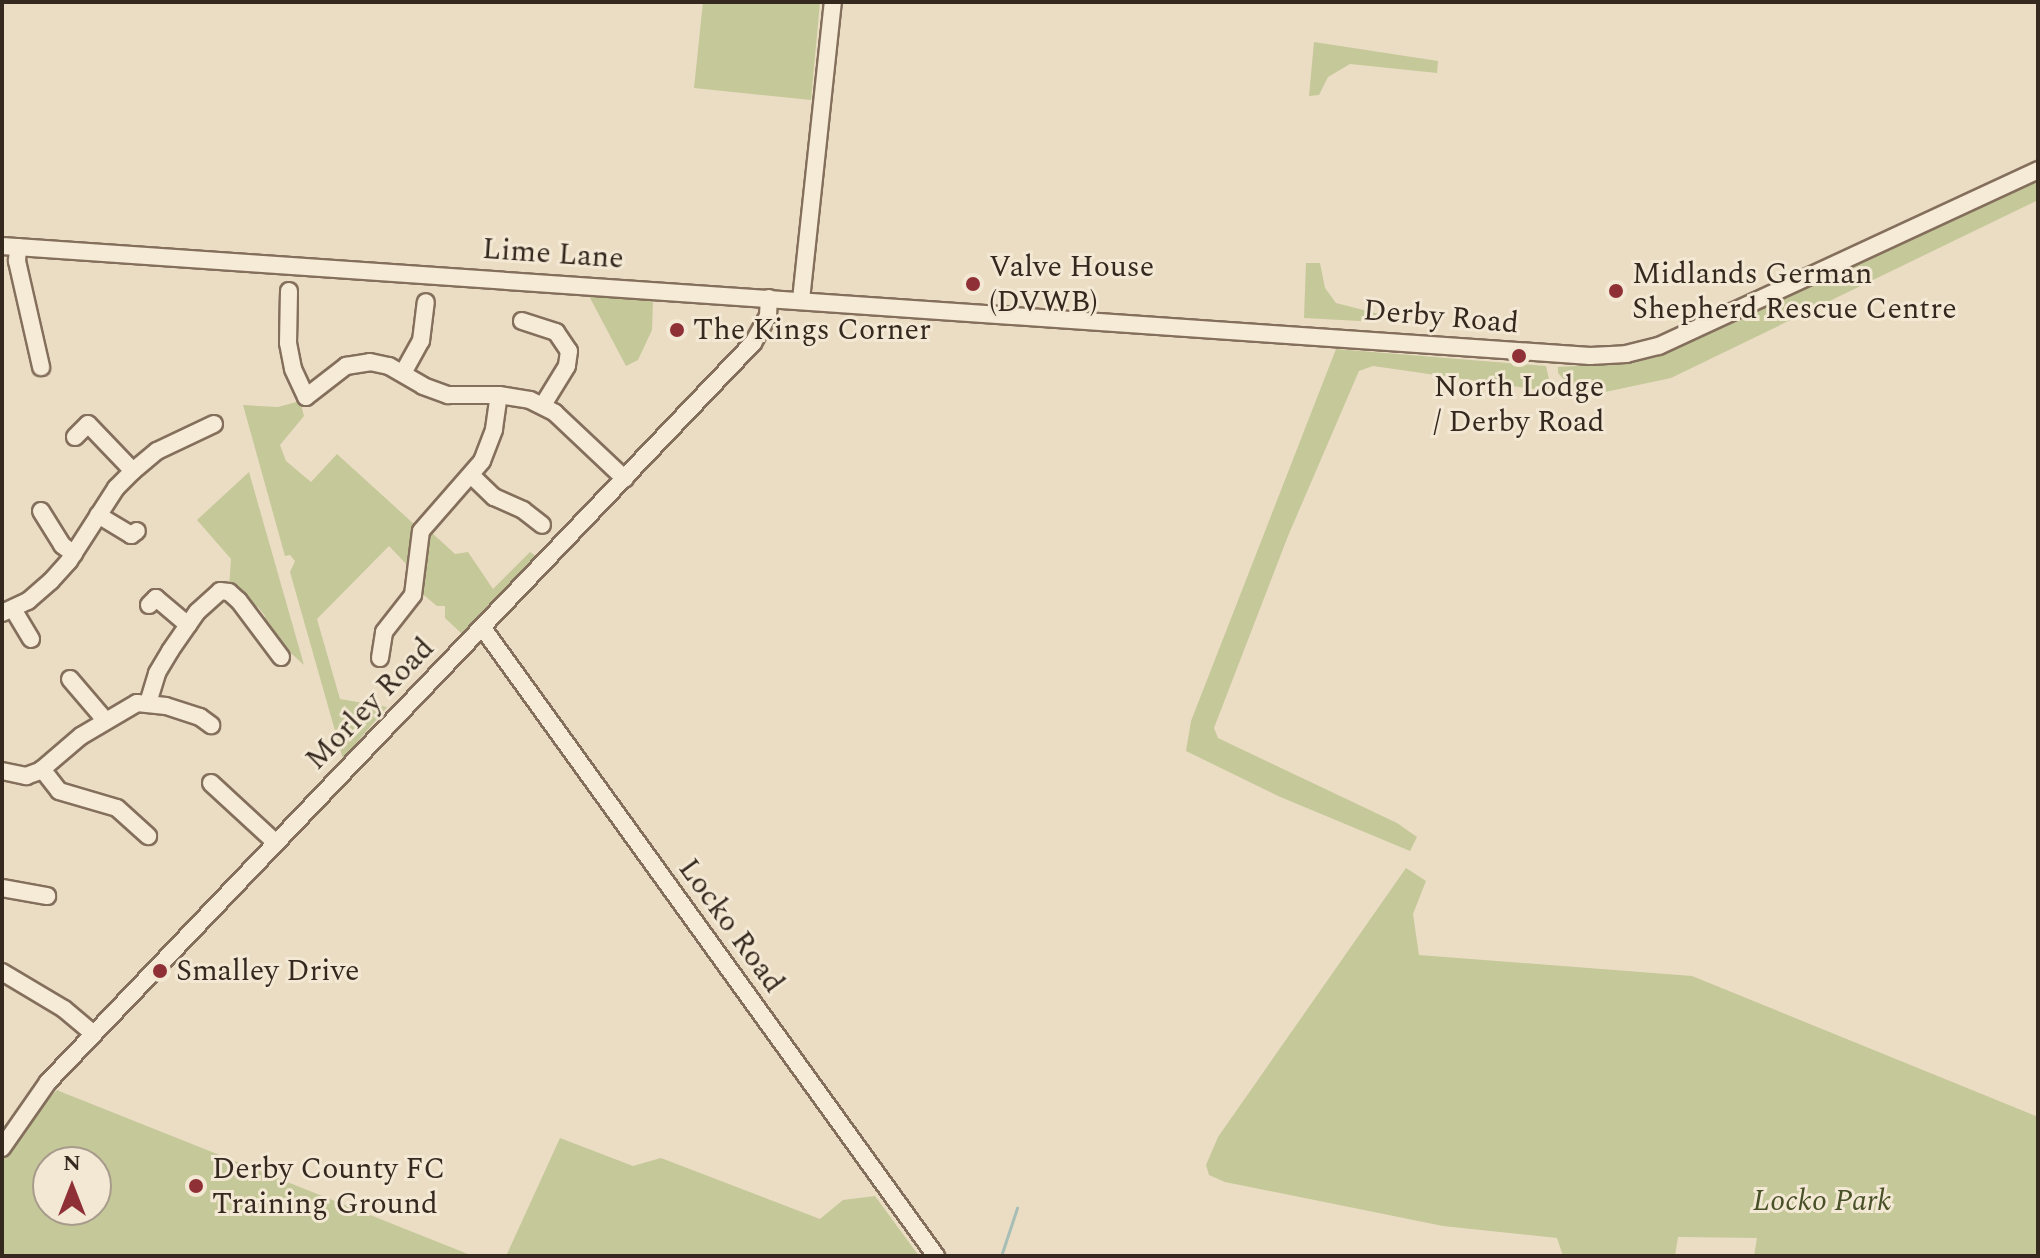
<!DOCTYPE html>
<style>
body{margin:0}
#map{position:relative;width:2040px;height:1258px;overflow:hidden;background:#ebddc4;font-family:Spectral,serif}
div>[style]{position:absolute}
.green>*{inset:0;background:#c5c899}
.stream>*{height:3px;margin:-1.5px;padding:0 1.5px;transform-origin:1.5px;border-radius:1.5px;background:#a6beb6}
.roads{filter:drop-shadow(2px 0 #846f5c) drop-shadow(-2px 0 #846f5c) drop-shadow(0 2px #846f5c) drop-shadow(0 -2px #846f5c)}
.minor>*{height:16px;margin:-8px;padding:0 8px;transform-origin:8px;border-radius:8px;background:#f6ebd7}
.dots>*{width:22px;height:22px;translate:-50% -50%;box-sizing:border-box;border:4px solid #f3e8d3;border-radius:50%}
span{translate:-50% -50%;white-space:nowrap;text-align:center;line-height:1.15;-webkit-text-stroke:6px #f3e8d3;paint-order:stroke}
.street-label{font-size:30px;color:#35281f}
.poi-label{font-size:30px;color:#35281f}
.left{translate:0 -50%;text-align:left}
.park-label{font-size:30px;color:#485027;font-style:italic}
.frame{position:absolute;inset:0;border:4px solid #35281f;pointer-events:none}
.north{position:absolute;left:32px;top:1146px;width:80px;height:80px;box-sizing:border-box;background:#f3e8d3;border:2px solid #a79b8b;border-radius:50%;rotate:0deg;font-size:22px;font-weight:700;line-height:32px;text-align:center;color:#35281f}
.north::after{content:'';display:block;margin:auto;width:28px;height:36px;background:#8f3036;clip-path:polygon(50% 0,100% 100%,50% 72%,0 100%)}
</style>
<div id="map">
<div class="green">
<div style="clip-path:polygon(703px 2px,820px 2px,811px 100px,694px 88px)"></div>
<div style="clip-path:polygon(1314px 42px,1438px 61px,1437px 73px,1350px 64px,1328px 77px,1319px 95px,1309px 96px)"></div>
<div style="clip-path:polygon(2038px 181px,2038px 200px,1671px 378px,1591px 395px,1576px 393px,1558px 373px,1558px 367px,1628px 363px,1661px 353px)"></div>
<div style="clip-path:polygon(1306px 263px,1320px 263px,1325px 288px,1336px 303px,1379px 314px,1378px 322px,1304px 318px)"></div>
<div style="clip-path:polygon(589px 296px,653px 300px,652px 330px,638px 360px,626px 366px)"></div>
<div style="clip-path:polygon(1336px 349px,1546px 366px,1551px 388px,1539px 390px,1373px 366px,1359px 371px,1288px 536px,1214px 728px,1218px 738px,1397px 823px,1417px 837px,1410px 851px,1278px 796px,1186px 751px,1191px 721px)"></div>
<div style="clip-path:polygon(300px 401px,304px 416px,280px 445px,286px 461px,311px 482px,337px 454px,415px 525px,411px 569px,389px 546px,317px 619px,340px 699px,387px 707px,343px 759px,290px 572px,295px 561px,290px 555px,285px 556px,243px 405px,278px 407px)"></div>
<div style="clip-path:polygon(249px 472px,304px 665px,262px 627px,265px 616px,258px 607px,252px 607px,229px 587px,231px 559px,197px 520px)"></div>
<div style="clip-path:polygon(431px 532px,455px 554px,468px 552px,493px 589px,530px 552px,536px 556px,462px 634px,445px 618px,445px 606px,437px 606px,420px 592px,426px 535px)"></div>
<div style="clip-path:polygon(1406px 868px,1426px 881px,1413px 914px,1419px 955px,1692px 976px,2038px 1117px,2038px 1256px,1754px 1256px,1757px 1238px,1678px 1237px,1675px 1256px,1563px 1256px,1557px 1238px,1443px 1226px,1225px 1182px,1209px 1175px,1206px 1165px,1218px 1137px)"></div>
<div style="clip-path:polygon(evenodd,57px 1090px,64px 1093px,473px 1256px,2px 1256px,2px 1162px,17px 1133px,57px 1090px,48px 1162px,96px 1162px,96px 1210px,48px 1210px,48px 1162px)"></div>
<div style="clip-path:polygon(560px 1138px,633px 1166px,661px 1158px,820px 1219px,843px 1200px,875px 1196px,919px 1256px,506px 1256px)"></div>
</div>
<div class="stream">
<div style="left:1001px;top:1256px;width:51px;rotate:-71.6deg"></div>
</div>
<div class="roads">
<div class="minor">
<div style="left:2px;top:246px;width:1592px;rotate:3.96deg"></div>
<div style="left:1590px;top:356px;width:36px;rotate:-3deg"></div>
<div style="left:1626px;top:354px;width:34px;rotate:-14deg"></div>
<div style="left:1659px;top:346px;width:418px;rotate:-24.9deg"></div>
<div style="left:18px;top:247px;width:14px;rotate:94deg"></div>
<div style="left:17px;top:261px;width:109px;rotate:77.2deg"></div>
<div style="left:289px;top:291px;width:52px;rotate:91.1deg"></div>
<div style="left:288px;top:343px;width:26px;rotate:79deg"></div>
<div style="left:293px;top:369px;width:31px;rotate:65deg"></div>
<div style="left:306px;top:397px;width:51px;rotate:-37.8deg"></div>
<div style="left:346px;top:366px;width:24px;rotate:-9deg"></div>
<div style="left:370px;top:362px;width:19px;rotate:12deg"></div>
<div style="left:389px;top:366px;width:39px;rotate:30deg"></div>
<div style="left:423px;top:386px;width:27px;rotate:20deg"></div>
<div style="left:448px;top:395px;width:51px"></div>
<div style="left:499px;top:395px;width:31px;rotate:9deg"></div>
<div style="left:530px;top:400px;width:28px;rotate:27deg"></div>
<div style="left:555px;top:413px;width:96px;rotate:43.3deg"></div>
<div style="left:801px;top:300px;width:300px;rotate:-83.9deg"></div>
<div style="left:522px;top:321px;width:36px;rotate:18deg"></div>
<div style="left:556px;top:332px;width:23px;rotate:56deg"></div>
<div style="left:569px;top:351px;width:15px;rotate:98deg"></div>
<div style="left:567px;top:366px;width:46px;rotate:121.6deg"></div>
<div style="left:403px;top:373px;width:37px;rotate:-61deg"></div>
<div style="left:421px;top:341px;width:39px;rotate:-83deg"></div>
<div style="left:75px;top:437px;width:18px;rotate:-45deg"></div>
<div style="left:88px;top:424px;width:65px;rotate:46.2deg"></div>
<div style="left:471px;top:475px;width:32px;rotate:44deg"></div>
<div style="left:494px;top:497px;width:32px;rotate:24deg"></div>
<div style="left:523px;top:510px;width:24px;rotate:38deg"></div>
<div style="left:41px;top:511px;width:40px;rotate:58deg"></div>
<div style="left:62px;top:545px;width:15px;rotate:37deg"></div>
<div style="left:98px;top:515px;width:39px;rotate:31deg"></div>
<div style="left:131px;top:535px;width:7px;rotate:-34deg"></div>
<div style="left:149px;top:605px;width:10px;rotate:-45deg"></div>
<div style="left:156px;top:598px;width:42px;rotate:40.2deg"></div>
<div style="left:13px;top:609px;width:35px;rotate:59deg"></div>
<div style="left:2px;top:613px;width:29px;rotate:-25deg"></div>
<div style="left:28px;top:601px;width:30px;rotate:-41deg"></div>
<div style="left:51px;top:581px;width:27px;rotate:-48deg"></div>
<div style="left:69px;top:561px;width:87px;rotate:-57.2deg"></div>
<div style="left:116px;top:488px;width:24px;rotate:-45deg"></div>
<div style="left:133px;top:471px;width:31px;rotate:-40deg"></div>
<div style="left:157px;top:451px;width:63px;rotate:-25.3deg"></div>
<div style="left:482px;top:627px;width:776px;rotate:54.18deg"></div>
<div style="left:380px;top:658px;width:26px;rotate:-81deg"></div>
<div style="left:384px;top:632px;width:47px;rotate:-51.9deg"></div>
<div style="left:413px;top:595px;width:64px;rotate:-82.9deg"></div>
<div style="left:421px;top:531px;width:93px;rotate:-48.9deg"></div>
<div style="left:482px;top:461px;width:34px;rotate:-69deg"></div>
<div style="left:494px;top:429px;width:34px;rotate:-82deg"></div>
<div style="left:70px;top:679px;width:54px;rotate:49.5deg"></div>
<div style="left:148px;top:703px;width:31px;rotate:-73deg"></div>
<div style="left:157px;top:673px;width:26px;rotate:-59deg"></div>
<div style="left:170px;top:651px;width:47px;rotate:-55.3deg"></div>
<div style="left:197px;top:612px;width:31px;rotate:-42deg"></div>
<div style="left:220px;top:591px;width:9px;rotate:6deg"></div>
<div style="left:229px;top:592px;width:13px;rotate:42deg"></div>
<div style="left:239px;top:601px;width:70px;rotate:53.1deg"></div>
<div style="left:42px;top:769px;width:28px;rotate:52deg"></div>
<div style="left:59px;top:791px;width:60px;rotate:16.3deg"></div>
<div style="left:117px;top:808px;width:42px;rotate:42.1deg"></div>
<div style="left:2px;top:771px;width:25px;rotate:12deg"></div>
<div style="left:26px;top:776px;width:15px;rotate:-20deg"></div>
<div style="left:40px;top:771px;width:54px;rotate:-40.5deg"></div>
<div style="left:81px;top:736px;width:65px;rotate:-30.5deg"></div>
<div style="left:137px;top:703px;width:29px;rotate:6deg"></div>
<div style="left:166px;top:706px;width:36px;rotate:18deg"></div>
<div style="left:200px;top:717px;width:14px;rotate:36deg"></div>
<div style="left:211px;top:783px;width:88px;rotate:42.7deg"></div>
<div style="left:2px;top:888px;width:46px;rotate:10.1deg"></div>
<div style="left:2px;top:972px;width:72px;rotate:30.8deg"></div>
<div style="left:64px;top:1009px;width:39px;rotate:40deg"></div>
<div style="left:2px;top:1148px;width:80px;rotate:-55.1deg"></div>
<div style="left:48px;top:1082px;width:1021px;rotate:-46.35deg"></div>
<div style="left:753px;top:343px;width:31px;rotate:-61deg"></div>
<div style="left:768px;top:316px;width:18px;rotate:-87deg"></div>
</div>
</div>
<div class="dots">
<div style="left:973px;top:284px;background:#8f3036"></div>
<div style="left:1616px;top:291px;background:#8f3036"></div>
<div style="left:677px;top:330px;background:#8f3036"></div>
<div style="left:1519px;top:356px;background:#8f3036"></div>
<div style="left:160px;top:971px;background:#8f3036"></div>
<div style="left:196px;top:1186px;background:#8f3036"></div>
</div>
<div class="street-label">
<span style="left:553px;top:254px;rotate:4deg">Lime Lane</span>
<span style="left:1441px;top:317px;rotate:5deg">Derby Road</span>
<span style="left:370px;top:704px;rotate:-46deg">Morley Road</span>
<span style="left:731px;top:926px;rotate:54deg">Locko Road</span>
</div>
<div class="poi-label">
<span class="left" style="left:989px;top:284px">Valve House<br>(DVWB)</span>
<span class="left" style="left:1632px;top:291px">Midlands German<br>Shepherd Rescue Centre</span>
<span class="left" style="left:693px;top:330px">The Kings Corner</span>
<span style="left:1519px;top:404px">North Lodge<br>/ Derby Road</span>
<span class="left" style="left:176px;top:971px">Smalley Drive</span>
<span class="left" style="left:212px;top:1186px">Derby County FC<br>Training Ground</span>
</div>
<div class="park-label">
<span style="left:1822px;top:1201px">Locko Park</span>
</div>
<div class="frame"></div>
<div class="north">N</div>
</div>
